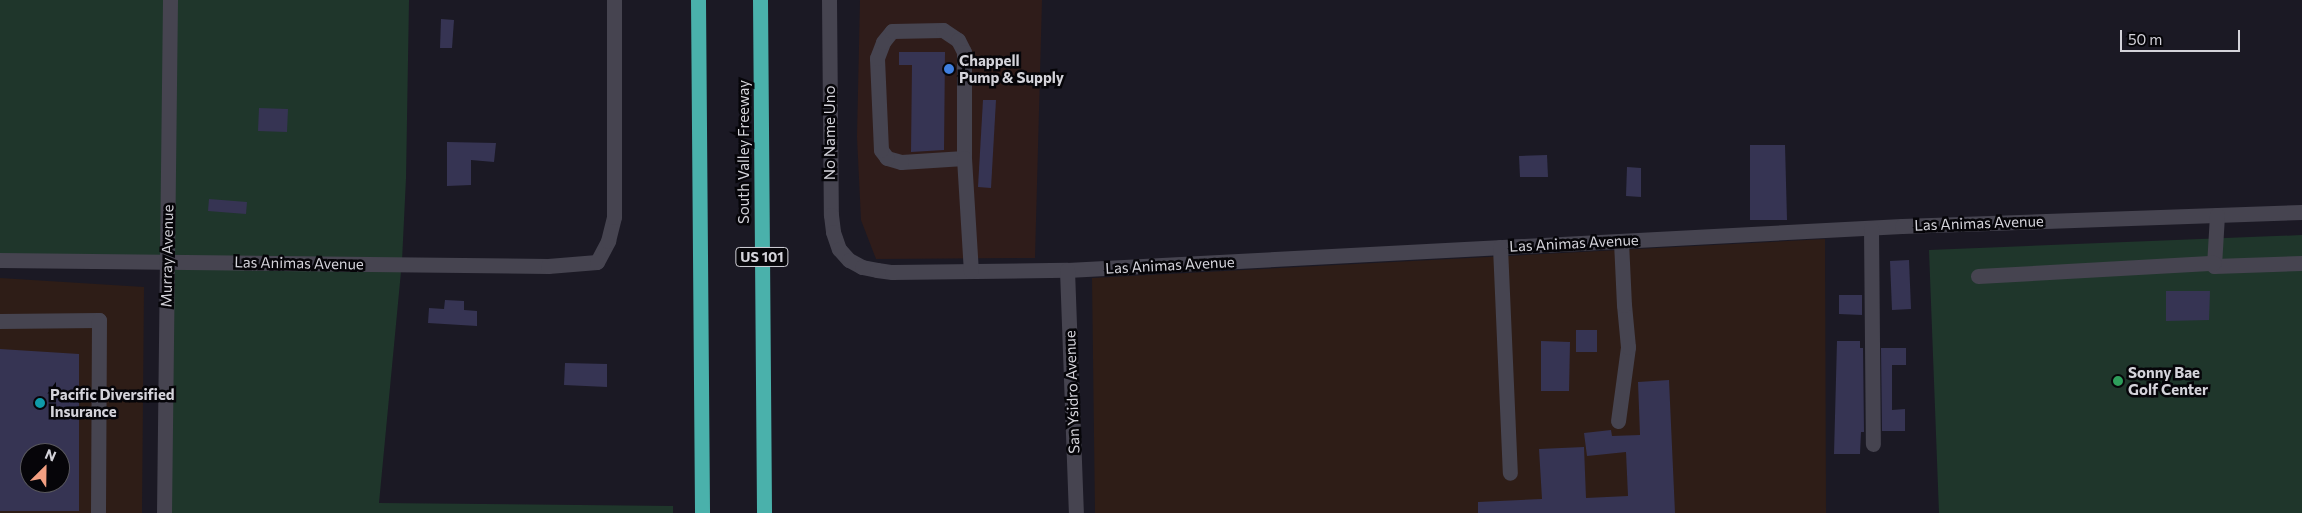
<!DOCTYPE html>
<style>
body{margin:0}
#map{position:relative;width:2302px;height:513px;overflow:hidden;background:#1b1924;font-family:Commissioner,sans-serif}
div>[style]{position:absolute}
.commercial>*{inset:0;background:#2f1c1a}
.industrial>*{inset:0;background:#2e1d17}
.green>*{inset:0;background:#1f362b}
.building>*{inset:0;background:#363453}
.minor>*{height:15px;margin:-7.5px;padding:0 7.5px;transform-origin:7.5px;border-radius:7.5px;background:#464450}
.highway>*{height:15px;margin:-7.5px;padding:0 7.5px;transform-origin:7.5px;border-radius:7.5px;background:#4ab1ab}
.dots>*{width:14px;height:14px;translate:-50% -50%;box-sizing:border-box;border:2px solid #060509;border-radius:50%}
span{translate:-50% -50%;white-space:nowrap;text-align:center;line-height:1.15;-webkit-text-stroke:5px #060509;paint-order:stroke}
.shield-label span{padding:1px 4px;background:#060509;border:1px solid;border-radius:4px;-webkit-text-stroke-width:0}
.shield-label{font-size:14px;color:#d4d3da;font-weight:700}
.poi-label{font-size:15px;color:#d4d3da;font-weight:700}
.left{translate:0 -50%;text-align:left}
.street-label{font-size:15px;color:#d4d3da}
.north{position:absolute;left:20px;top:443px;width:50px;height:50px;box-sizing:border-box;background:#060509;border:1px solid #58575d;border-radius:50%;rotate:23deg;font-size:14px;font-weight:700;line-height:20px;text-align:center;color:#d4d3da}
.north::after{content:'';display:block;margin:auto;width:18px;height:22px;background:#f39f82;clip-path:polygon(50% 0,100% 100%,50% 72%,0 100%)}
.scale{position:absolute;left:2120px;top:30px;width:120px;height:22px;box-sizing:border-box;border:2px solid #d4d3da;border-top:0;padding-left:6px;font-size:15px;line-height:18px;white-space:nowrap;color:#d4d3da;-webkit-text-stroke:4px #060509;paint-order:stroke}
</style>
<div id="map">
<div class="commercial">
<div style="clip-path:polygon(860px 0,1042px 0,1035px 258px,876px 259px,861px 220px,857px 137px)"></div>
</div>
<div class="industrial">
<div style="clip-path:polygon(1825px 239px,1826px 513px,1095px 513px,1092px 278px)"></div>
<div style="clip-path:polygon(evenodd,0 278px,144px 287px,142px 513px,0 513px,0 278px,30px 453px,60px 453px,60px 483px,30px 483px,30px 453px)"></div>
</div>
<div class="green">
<div style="clip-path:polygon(0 0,409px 0,406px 178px,402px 261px,379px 503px,673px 506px,673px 513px,164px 513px,173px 269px,0 263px)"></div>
<div style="clip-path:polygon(2302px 235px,2302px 513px,1939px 513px,1929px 250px)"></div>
</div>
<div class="building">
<div style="clip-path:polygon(441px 19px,454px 20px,452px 48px,440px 48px)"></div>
<div style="clip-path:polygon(899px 52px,945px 52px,944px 150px,911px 152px,912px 65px,899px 65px)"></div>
<div style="clip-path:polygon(983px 100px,996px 100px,991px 188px,978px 187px)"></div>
<div style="clip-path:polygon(259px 108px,288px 109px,287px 132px,258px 131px)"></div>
<div style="clip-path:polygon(447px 142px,496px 143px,494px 162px,471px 160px,471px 185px,447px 186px)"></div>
<div style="clip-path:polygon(1750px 145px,1785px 145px,1787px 220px,1750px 220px)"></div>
<div style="clip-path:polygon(1547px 155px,1548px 177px,1520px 177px,1519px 156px)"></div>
<div style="clip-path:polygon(1627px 167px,1641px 168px,1641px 197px,1626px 196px)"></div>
<div style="clip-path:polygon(209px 199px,247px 202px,246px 214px,208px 211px)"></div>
<div style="clip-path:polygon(1909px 260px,1911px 309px,1892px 310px,1890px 261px)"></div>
<div style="clip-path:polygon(2166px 291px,2210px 291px,2209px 320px,2166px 321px)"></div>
<div style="clip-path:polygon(1839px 295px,1862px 295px,1862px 315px,1839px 314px)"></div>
<div style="clip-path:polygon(445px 300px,464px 301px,464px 310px,477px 311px,477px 326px,428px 323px,429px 308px,444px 309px)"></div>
<div style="clip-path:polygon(1576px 330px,1597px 330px,1597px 352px,1576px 352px)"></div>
<div style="clip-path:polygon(1541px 341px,1570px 342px,1569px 391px,1541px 391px)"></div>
<div style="clip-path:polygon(1837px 341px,1860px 341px,1860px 348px,1863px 348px,1864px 432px,1861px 432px,1860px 454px,1834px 454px)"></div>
<div style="clip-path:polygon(1881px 348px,1906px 348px,1906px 365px,1892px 365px,1892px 410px,1905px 409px,1905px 431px,1882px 431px)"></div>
<div style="clip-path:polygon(evenodd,0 349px,79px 354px,79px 511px,0 511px,0 349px,30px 453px,60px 453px,60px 483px,30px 483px,30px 453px)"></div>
<div style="clip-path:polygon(565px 363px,607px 364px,607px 387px,564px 385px)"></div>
<div style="clip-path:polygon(1669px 380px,1675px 513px,1478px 513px,1478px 502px,1542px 499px,1539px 449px,1584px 447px,1586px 498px,1628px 496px,1626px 452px,1587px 456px,1584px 433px,1611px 430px,1612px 436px,1640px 435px,1638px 382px)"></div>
</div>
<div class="minor">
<div style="left:829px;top:0;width:215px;rotate:89.5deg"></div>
<div style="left:831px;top:215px;width:17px;rotate:83deg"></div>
<div style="left:833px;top:232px;width:18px;rotate:71deg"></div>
<div style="left:839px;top:249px;width:15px;rotate:48deg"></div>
<div style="left:849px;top:260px;width:15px;rotate:28deg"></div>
<div style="left:862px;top:267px;width:15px;rotate:11deg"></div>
<div style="left:877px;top:270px;width:15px;rotate:8deg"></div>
<div style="left:892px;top:272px;width:175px;rotate:-0.7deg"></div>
<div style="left:1067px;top:270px;width:836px;rotate:-3.02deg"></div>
<div style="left:1902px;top:226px;width:400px;rotate:-2deg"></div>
<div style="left:964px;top:158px;width:63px;rotate:176.4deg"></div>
<div style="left:901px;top:162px;width:15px;rotate:-164deg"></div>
<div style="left:887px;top:158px;width:10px;rotate:-127deg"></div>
<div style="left:881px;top:150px;width:92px;rotate:-92.5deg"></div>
<div style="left:877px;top:58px;width:17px;rotate:-69deg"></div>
<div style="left:883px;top:42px;width:14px;rotate:-51deg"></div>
<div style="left:892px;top:31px;width:51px;rotate:-1.1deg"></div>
<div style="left:943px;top:30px;width:18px;rotate:34deg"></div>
<div style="left:958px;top:40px;width:13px;rotate:63deg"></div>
<div style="left:964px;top:52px;width:106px;rotate:90deg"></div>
<div style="left:964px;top:158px;width:113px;rotate:86.5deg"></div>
<div style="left:2217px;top:215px;width:51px;rotate:93.4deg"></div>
<div style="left:2214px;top:266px;width:88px;rotate:-2deg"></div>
<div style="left:1871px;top:228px;width:216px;rotate:89.5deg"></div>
<div style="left:1500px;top:247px;width:226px;rotate:87.5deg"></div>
<div style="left:0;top:260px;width:548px;rotate:0.63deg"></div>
<div style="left:548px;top:266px;width:49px;rotate:-4.7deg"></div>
<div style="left:597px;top:262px;width:24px;rotate:-62deg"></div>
<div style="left:608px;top:241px;width:25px;rotate:-76deg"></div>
<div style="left:614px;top:217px;width:217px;rotate:-90deg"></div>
<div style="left:1067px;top:270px;width:243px;rotate:87.9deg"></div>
<div style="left:1978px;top:276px;width:236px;rotate:-3.2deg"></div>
<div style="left:0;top:321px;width:99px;rotate:-0.6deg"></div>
<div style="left:99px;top:320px;width:193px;rotate:90.3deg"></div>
<div style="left:1618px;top:421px;width:75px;rotate:-82.3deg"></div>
<div style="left:1628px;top:347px;width:42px;rotate:-95.4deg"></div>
<div style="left:1624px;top:305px;width:64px;rotate:-92.7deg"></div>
<div style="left:164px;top:513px;width:513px;rotate:-89.33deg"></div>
</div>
<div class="highway">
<div style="left:698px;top:0;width:513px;rotate:89.55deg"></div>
<div style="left:760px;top:0;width:513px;rotate:89.55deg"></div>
</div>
<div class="dots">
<div style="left:949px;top:69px;background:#3f7fe0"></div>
<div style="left:2118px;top:381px;background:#2e9e5b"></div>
<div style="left:40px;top:403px;background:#0f9aa8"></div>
</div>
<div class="shield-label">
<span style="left:762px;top:257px">US 101</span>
</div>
<div class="poi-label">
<span class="left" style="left:959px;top:69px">Chappell<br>Pump &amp; Supply</span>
<span class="left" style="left:2128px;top:381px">Sonny Bae<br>Golf Center</span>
<span class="left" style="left:50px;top:403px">Pacific Diversified<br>Insurance</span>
</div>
<div class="street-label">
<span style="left:830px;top:133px;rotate:-90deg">No Name Uno</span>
<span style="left:744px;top:152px;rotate:-90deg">South Valley Freeway</span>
<span style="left:1979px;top:223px;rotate:-2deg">Las Animas Avenue</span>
<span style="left:1574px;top:243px;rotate:-3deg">Las Animas Avenue</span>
<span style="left:167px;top:256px;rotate:-89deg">Murray Avenue</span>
<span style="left:299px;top:263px;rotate:1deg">Las Animas Avenue</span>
<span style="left:1170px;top:265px;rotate:-3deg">Las Animas Avenue</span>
<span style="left:1072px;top:392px;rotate:-92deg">San Ysidro Avenue</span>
</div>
<div class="north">N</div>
<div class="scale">50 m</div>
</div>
